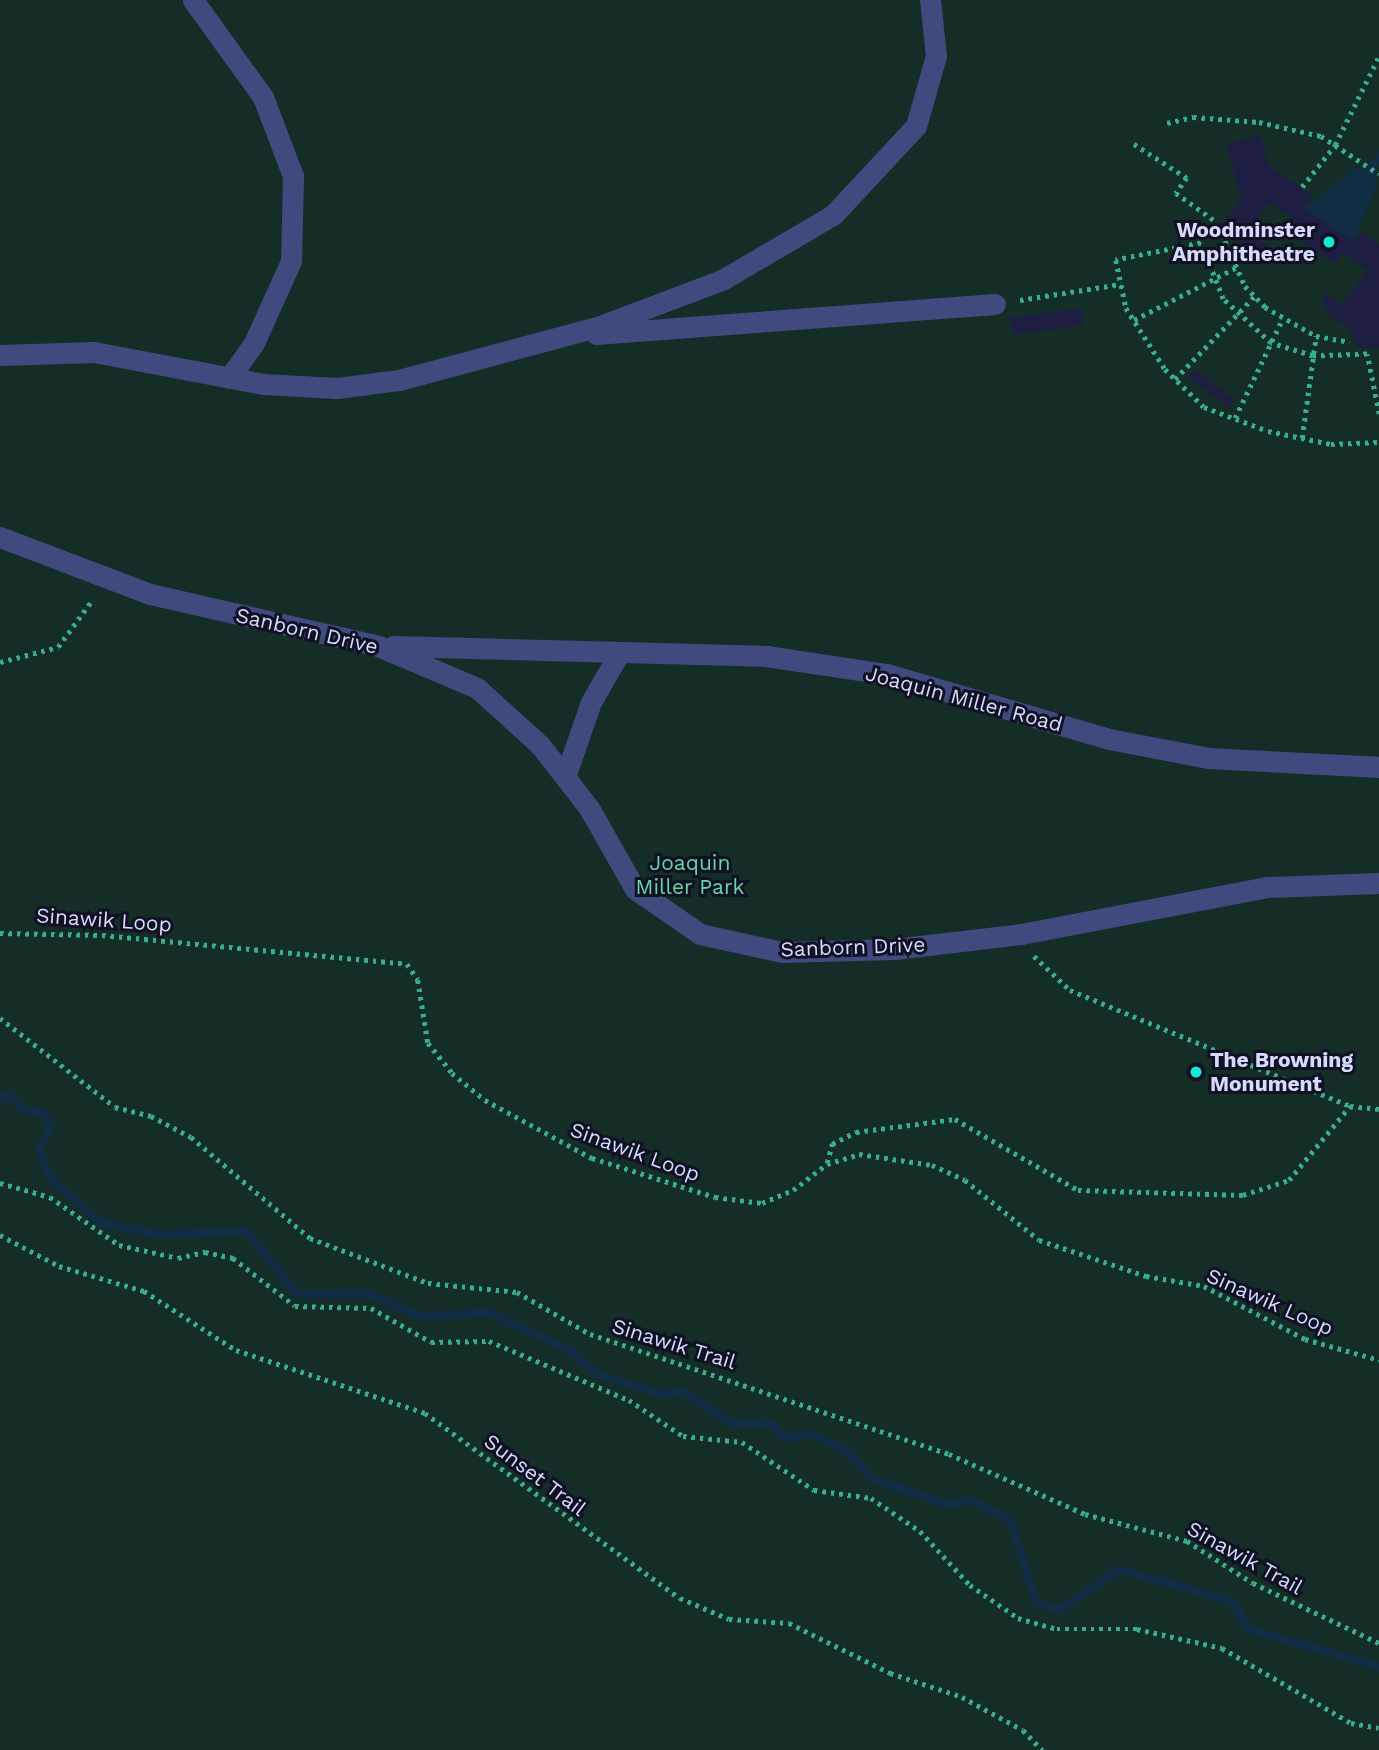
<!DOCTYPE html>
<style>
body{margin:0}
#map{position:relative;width:1379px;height:1750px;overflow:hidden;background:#111124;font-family:"Work Sans",sans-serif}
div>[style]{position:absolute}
.green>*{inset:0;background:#142d27}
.water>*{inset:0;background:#102d43}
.stream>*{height:9px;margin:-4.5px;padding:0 4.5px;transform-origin:4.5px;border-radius:4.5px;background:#102d43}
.building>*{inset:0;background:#1e1e43}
.path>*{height:4.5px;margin-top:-2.25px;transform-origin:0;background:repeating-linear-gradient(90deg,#39ad8e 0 3.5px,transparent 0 8.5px)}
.minor>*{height:21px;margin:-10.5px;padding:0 10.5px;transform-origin:10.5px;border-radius:10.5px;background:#404a7f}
.dots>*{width:19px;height:19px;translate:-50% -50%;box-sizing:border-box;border:4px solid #111124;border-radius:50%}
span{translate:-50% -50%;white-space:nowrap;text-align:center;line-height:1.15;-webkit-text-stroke:6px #111124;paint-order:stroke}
.poi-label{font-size:21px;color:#d7dafc;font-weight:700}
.right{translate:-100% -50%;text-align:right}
.left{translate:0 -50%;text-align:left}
.street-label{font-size:21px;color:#d7dafc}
.park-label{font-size:21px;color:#68d6a4}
</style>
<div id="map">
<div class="green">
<div style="clip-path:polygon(0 0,1379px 0,1379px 1750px,0 1750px)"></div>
</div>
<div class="water">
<div style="clip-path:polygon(1356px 167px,1374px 172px,1378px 181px,1354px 242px,1305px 209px)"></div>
</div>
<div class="stream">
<div style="left:1362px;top:178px;width:28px;rotate:-52deg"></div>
<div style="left:0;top:1097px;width:9px;rotate:-13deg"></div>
<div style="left:9px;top:1095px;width:19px;rotate:47deg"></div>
<div style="left:22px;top:1109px;width:22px;rotate:10deg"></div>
<div style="left:44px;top:1113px;width:15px;rotate:67deg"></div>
<div style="left:50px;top:1127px;width:21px;rotate:121deg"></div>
<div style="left:39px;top:1145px;width:18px;rotate:77deg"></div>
<div style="left:43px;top:1163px;width:22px;rotate:60deg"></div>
<div style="left:54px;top:1182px;width:61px;rotate:41deg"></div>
<div style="left:100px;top:1222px;width:58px;rotate:11.9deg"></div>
<div style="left:157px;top:1234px;width:89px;rotate:-1.9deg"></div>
<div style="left:246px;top:1231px;width:81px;rotate:51deg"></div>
<div style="left:297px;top:1294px;width:70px;rotate:-0.8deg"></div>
<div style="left:367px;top:1293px;width:58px;rotate:23.5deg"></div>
<div style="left:420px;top:1316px;width:67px;rotate:-3.4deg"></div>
<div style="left:487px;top:1312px;width:94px;rotate:24.6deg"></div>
<div style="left:572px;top:1351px;width:33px;rotate:44deg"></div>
<div style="left:596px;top:1374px;width:70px;rotate:16.6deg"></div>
<div style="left:663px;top:1394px;width:19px;rotate:-9deg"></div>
<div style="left:682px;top:1391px;width:59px;rotate:32.6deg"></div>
<div style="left:732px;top:1423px;width:39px"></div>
<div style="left:771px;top:1423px;width:19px;rotate:51deg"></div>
<div style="left:783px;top:1438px;width:26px;rotate:-11deg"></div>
<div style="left:809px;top:1433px;width:37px;rotate:24deg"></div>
<div style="left:843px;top:1448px;width:42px;rotate:46deg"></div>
<div style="left:872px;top:1478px;width:78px;rotate:19.4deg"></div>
<div style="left:946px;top:1504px;width:25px;rotate:-9deg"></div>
<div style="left:971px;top:1500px;width:44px;rotate:27.1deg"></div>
<div style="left:1010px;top:1520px;width:87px;rotate:72.6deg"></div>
<div style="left:1036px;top:1603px;width:25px;rotate:14deg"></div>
<div style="left:1060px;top:1609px;width:70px;rotate:-34.6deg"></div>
<div style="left:1118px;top:1569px;width:118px;rotate:15.7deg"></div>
<div style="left:1232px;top:1601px;width:32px;rotate:60deg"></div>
<div style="left:1248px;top:1629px;width:136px;rotate:15.8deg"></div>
</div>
<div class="building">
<div style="clip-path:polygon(1260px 135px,1268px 165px,1313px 196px,1305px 209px,1354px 242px,1362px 232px,1379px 244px,1379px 348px,1356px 347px,1349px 328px,1330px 317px,1322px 299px,1324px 292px,1342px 305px,1367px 270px,1344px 253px,1336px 264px,1289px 231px,1295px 220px,1269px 202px,1248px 233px,1270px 248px,1258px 263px,1236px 247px,1240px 241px,1231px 234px,1197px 240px,1195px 227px,1226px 222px,1241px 197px,1226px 144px)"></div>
<div style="clip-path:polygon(1081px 308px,1083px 325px,1013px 335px,1010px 318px)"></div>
<div style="clip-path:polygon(1194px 369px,1235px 400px,1229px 408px,1188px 377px)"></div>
</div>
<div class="path">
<div style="left:1167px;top:123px;width:27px;rotate:-13deg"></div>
<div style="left:1193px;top:117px;width:66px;rotate:4.3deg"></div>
<div style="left:1259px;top:122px;width:64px;rotate:12.7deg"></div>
<div style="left:1321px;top:136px;width:69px;rotate:33.2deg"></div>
<div style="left:1134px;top:144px;width:63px;rotate:32.7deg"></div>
<div style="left:1187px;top:178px;width:19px;rotate:126deg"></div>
<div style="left:1176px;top:193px;width:47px;rotate:35.4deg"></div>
<div style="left:1302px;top:187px;width:53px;rotate:-51.8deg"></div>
<div style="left:1335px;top:145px;width:99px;rotate:-63.7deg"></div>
<div style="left:1225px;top:241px;width:49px;rotate:66deg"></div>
<div style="left:1245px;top:286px;width:29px;rotate:46deg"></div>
<div style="left:1265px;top:307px;width:59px;rotate:29.6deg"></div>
<div style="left:1316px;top:336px;width:34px;rotate:10deg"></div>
<div style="left:1020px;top:300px;width:102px;rotate:-9deg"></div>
<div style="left:1134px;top:320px;width:114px;rotate:-27.2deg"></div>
<div style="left:1175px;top:379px;width:114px;rotate:-46.1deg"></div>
<div style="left:1379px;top:414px;width:61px;rotate:-101.3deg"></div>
<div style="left:1367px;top:354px;width:54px;rotate:177.9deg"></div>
<div style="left:1313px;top:356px;width:44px;rotate:-162.8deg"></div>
<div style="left:1271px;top:343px;width:65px;rotate:-137.5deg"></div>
<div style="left:1223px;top:299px;width:60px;rotate:-111.4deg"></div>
<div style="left:1201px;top:243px;width:87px;rotate:168.7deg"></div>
<div style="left:1116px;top:260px;width:49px;rotate:78.2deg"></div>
<div style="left:1126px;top:308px;width:72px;rotate:57.4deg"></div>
<div style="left:1165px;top:369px;width:54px;rotate:44.3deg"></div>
<div style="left:1204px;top:407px;width:68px;rotate:20.6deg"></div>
<div style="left:1268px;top:431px;width:64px;rotate:11.7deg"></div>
<div style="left:1331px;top:444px;width:48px;rotate:-2.4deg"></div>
<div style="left:1235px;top:418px;width:109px;rotate:-64.4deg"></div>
<div style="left:1302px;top:438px;width:103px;rotate:-82.2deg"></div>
<div style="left:0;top:662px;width:60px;rotate:-14.5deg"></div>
<div style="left:58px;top:647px;width:59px;rotate:-53.9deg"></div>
<div style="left:0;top:933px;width:102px;rotate:1.1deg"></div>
<div style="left:102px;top:935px;width:306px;rotate:5.4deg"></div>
<div style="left:407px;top:964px;width:19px;rotate:55deg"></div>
<div style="left:418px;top:980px;width:64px;rotate:81deg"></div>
<div style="left:428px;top:1043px;width:38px;rotate:51deg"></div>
<div style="left:452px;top:1073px;width:43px;rotate:39.3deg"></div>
<div style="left:485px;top:1100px;width:122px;rotate:28.5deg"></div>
<div style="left:592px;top:1158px;width:129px;rotate:17.6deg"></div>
<div style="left:715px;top:1197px;width:47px;rotate:7.3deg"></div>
<div style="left:762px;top:1203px;width:34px;rotate:-23deg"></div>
<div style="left:793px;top:1190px;width:43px;rotate:-37.4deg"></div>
<div style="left:827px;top:1164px;width:34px;rotate:-17deg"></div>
<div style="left:859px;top:1154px;width:74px;rotate:8.6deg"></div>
<div style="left:932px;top:1165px;width:36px;rotate:24deg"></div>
<div style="left:965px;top:1180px;width:95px;rotate:39deg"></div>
<div style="left:1039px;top:1240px;width:113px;rotate:18.6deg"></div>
<div style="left:1146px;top:1276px;width:59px;rotate:9.8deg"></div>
<div style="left:1204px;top:1286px;width:114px;rotate:27.7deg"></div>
<div style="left:1305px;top:1339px;width:77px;rotate:15.8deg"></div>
<div style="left:1034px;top:956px;width:50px;rotate:43.4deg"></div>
<div style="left:1070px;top:990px;width:303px;rotate:22.5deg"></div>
<div style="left:1350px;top:1106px;width:29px;rotate:6deg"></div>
<div style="left:0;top:1018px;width:145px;rotate:37.7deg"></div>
<div style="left:115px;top:1107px;width:37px;rotate:14deg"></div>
<div style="left:151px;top:1116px;width:45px;rotate:27.7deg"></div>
<div style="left:191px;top:1137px;width:156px;rotate:40.3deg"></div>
<div style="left:310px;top:1238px;width:126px;rotate:20.9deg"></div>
<div style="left:428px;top:1283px;width:89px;rotate:5.8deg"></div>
<div style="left:517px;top:1292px;width:84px;rotate:29.9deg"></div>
<div style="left:590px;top:1334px;width:379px;rotate:18.5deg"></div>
<div style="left:949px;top:1454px;width:149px;rotate:23.8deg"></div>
<div style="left:1085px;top:1514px;width:106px;rotate:14.8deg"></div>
<div style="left:1187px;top:1541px;width:78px;rotate:32.5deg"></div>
<div style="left:1253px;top:1583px;width:140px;rotate:25.5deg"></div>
<div style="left:827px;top:1163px;width:20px;rotate:-75deg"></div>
<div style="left:832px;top:1144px;width:27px;rotate:-27deg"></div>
<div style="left:856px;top:1132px;width:100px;rotate:-7.5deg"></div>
<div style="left:955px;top:1119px;width:142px;rotate:30deg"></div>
<div style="left:1078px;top:1190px;width:165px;rotate:1.7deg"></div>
<div style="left:1243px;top:1195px;width:48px;rotate:-18.1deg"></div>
<div style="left:1289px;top:1180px;width:96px;rotate:-50.5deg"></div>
<div style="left:0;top:1183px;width:52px;rotate:15.6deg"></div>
<div style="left:50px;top:1197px;width:84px;rotate:34.8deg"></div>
<div style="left:119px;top:1245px;width:60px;rotate:12.4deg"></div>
<div style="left:178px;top:1258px;width:28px;rotate:-13deg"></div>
<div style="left:205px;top:1252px;width:29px;rotate:12deg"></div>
<div style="left:233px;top:1258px;width:78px;rotate:37.7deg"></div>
<div style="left:295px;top:1306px;width:76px;rotate:1.5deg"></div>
<div style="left:371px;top:1308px;width:69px;rotate:29.5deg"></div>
<div style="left:431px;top:1342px;width:58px;rotate:-1deg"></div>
<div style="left:489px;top:1341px;width:152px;rotate:22.9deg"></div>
<div style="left:629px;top:1400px;width:65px;rotate:33.7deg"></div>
<div style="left:683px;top:1436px;width:59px;rotate:5.8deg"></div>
<div style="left:742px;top:1442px;width:87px;rotate:33.7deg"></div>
<div style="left:814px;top:1490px;width:58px;rotate:8deg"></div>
<div style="left:871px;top:1498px;width:59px;rotate:34deg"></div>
<div style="left:920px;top:1531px;width:74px;rotate:47.2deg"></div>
<div style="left:970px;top:1585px;width:58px;rotate:34.5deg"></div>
<div style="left:1018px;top:1618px;width:41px;rotate:15.8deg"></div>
<div style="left:1057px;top:1629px;width:80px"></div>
<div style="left:1137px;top:1629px;width:87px;rotate:12.6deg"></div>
<div style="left:1222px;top:1648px;width:149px;rotate:30.2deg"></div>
<div style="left:1351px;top:1723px;width:28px;rotate:10deg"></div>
<div style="left:0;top:1235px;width:67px;rotate:27.7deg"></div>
<div style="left:59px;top:1266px;width:89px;rotate:16.4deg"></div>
<div style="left:144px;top:1291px;width:109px;rotate:32.7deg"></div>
<div style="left:236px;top:1350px;width:199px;rotate:18.4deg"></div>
<div style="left:425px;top:1413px;width:315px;rotate:36deg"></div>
<div style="left:680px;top:1598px;width:53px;rotate:23.2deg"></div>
<div style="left:729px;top:1619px;width:60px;rotate:3.8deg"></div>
<div style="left:789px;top:1623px;width:113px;rotate:26.3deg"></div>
<div style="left:890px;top:1673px;width:76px;rotate:18.4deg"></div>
<div style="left:962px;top:1697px;width:69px;rotate:28.4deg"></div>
<div style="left:1023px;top:1730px;width:28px;rotate:46deg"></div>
</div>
<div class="minor">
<div style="left:193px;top:0;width:120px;rotate:54.2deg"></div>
<div style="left:263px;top:97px;width:85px;rotate:69.2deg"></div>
<div style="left:293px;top:176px;width:85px;rotate:91.3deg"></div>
<div style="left:291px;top:261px;width:90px;rotate:114.3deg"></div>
<div style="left:254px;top:343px;width:43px;rotate:125.5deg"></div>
<div style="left:596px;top:334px;width:400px;rotate:-4.3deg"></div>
<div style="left:0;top:355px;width:94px;rotate:-1.8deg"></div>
<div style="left:94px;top:352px;width:172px;rotate:10.7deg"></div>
<div style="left:263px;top:384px;width:74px;rotate:3.1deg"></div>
<div style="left:337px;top:388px;width:63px;rotate:-7.4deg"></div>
<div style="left:399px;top:380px;width:208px;rotate:-15deg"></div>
<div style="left:600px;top:326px;width:130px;rotate:-20.7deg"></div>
<div style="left:722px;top:280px;width:129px;rotate:-30.4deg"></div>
<div style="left:833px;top:215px;width:122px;rotate:-47deg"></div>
<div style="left:916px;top:126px;width:73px;rotate:-74.1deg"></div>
<div style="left:936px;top:56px;width:56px;rotate:-96.1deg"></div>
<div style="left:0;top:537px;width:160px;rotate:20.8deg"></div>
<div style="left:150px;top:594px;width:234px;rotate:12.8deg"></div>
<div style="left:378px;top:646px;width:108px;rotate:23deg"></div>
<div style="left:477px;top:688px;width:85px;rotate:42.1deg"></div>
<div style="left:540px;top:745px;width:80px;rotate:52.1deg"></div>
<div style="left:589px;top:808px;width:93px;rotate:60.4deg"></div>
<div style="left:635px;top:889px;width:79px;rotate:34.7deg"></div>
<div style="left:700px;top:934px;width:84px;rotate:12.4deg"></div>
<div style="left:782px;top:952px;width:112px;rotate:-1.5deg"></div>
<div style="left:894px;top:949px;width:128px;rotate:-6.7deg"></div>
<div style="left:1021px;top:934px;width:250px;rotate:-10.8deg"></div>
<div style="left:1267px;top:887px;width:112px;rotate:-2deg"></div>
<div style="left:393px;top:646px;width:373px;rotate:1.5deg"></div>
<div style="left:766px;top:656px;width:122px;rotate:8.5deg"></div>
<div style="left:887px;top:674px;width:231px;rotate:16.3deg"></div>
<div style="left:1109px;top:739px;width:102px;rotate:10.8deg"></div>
<div style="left:1209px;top:758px;width:170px;rotate:3deg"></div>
<div style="left:565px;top:777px;width:79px;rotate:-70.9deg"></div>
<div style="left:591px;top:702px;width:52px;rotate:-60deg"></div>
</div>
<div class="dots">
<div style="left:1329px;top:242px;background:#14ebd4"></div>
<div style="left:1196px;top:1072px;background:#14ebd4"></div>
</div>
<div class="poi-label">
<span class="right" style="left:1315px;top:242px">Woodminster<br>Amphitheatre</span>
<span class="left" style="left:1210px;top:1072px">The Browning<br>Monument</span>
</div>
<div class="street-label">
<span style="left:307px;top:631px;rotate:13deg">Sanborn Drive</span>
<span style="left:964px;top:699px;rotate:15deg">Joaquin Miller Road</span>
<span style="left:104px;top:920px;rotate:4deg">Sinawik Loop</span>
<span style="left:853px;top:947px;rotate:-2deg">Sanborn Drive</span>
<span style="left:635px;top:1152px;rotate:20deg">Sinawik Loop</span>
<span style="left:1270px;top:1302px;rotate:24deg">Sinawik Loop</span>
<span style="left:674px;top:1344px;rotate:17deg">Sinawik Trail</span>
<span style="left:535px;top:1475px;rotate:37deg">Sunset Trail</span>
<span style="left:1245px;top:1558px;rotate:29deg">Sinawik Trail</span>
</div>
<div class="park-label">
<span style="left:690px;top:875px">Joaquin<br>Miller Park</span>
</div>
</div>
